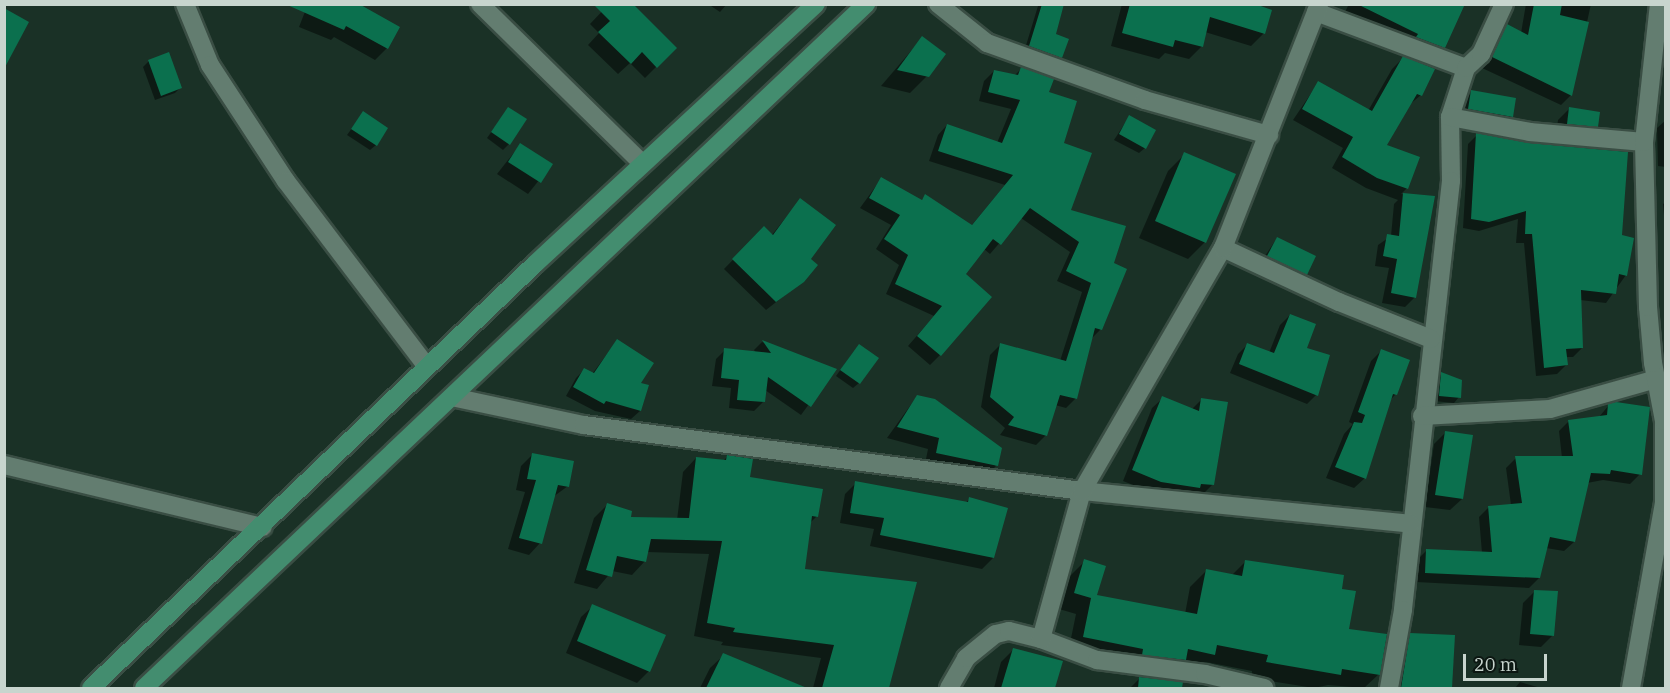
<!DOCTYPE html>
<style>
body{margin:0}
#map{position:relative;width:1670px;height:693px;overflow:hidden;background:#1a3126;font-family:"IBM Plex Serif",serif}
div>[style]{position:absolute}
.shadow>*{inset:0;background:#0007}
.building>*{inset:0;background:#0b704e}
.roads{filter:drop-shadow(2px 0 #3a4e44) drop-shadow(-2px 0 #3a4e44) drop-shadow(0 2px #3a4e44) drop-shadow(0 -2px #3a4e44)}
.minor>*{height:18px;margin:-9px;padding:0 9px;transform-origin:9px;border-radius:9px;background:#637d70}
.primary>*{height:18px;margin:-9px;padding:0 9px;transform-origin:9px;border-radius:9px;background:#438d6f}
span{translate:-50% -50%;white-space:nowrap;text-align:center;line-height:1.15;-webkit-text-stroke:4.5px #0c1712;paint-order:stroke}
.frame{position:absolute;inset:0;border:6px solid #c8d5ce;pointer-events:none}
.scale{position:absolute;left:1463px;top:654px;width:84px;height:27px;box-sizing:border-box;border:3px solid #c8d5ce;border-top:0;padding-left:8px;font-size:18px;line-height:21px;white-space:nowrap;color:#c8d5ce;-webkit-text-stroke:4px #0c1712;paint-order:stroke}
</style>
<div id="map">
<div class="shadow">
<div style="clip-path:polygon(308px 4px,387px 48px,375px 60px,334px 37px,331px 40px,299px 27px)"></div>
<div style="clip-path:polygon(609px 4px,675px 48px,645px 78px,630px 63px,618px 74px,588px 45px,599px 33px,590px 24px)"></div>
<div style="clip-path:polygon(708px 4px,727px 4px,720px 12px)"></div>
<div style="clip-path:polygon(1060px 4px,1055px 35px,1060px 57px,1055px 63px,1024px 52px,1038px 6px)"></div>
<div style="clip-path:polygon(1122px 4px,1250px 4px,1264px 33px,1251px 46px,1205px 32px,1202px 46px,1189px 59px,1165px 53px,1159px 59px,1111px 46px)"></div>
<div style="clip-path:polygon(1349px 4px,1463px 4px,1443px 47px,1434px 56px,1345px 12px)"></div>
<div style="clip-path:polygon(1526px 4px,1591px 4px,1571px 95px,1561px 105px,1482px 68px,1497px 37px,1507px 26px,1521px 33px)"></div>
<div style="clip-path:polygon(922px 38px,927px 76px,910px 93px,881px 86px)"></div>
<div style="clip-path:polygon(1403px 58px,1421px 95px,1409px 105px,1384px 145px,1407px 188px,1401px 194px,1433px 197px,1415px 297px,1405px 307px,1382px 303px,1389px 268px,1375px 266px,1378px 245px,1391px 236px,1394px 204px,1398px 200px,1366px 188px,1332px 168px,1343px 148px,1293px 120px,1318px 83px,1368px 111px,1392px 69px)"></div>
<div style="clip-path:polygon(149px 61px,180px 88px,175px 93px,155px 100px,143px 67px)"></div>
<div style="clip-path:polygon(1021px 69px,1047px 93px,1062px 144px,1069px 211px,1112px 264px,1100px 330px,1091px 339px,1076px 398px,1066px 408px,1055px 405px,1046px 435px,1036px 445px,1000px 435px,1005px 428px,981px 407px,990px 355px,1000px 345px,1060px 361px,1082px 292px,1057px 281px,1070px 252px,1021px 218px,990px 254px,984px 249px,964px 275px,940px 355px,930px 365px,908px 346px,934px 316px,886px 294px,899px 265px,876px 249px,891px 225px,860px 208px,881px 179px,921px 201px,925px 196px,971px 226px,1005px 185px,929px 161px,938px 135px,947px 125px,997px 143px,1011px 109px,979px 101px,984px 81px,994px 71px,1014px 76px)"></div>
<div style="clip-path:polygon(1472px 92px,1511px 117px,1500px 128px,1458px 120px,1460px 104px)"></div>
<div style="clip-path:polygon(1570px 108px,1597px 126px,1585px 138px,1556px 135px,1558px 120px)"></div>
<div style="clip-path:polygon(508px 109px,509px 144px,503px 150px,487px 138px)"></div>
<div style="clip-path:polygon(363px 113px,376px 145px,370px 150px,347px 135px)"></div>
<div style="clip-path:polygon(1129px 117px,1145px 148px,1139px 153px,1114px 140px)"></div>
<div style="clip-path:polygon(1666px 120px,1666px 167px,1658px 166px,1657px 128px)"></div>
<div style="clip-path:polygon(1477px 135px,1620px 237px,1626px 275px,1606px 303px,1580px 300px,1582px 348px,1573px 357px,1566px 357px,1566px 365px,1557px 374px,1536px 376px,1524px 243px,1516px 243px,1518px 219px,1479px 231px,1463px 228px,1468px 144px)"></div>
<div style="clip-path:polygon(520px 145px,551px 165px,528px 194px,497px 174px)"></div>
<div style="clip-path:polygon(1185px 154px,1205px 242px,1188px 259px,1139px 238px,1168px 171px)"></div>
<div style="clip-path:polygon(800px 200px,808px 260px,803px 281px,766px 310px,724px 269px,764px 228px,771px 236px)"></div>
<div style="clip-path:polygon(1666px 202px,1666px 238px,1663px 204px)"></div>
<div style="clip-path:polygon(1277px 238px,1306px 274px,1294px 285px,1257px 268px)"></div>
<div style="clip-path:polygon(1290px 315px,1305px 349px,1316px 395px,1307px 404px,1230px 373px,1238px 354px,1248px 344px,1269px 353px,1280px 325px)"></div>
<div style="clip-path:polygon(617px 341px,638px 384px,647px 386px,640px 411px,631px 419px,595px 411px,566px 396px,576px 378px,584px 370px,592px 374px)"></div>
<div style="clip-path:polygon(762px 342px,834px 370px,801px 415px,765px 390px,763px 402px,754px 411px,729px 408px,731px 388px,712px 386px,716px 359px,725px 350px,756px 353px,754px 350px)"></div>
<div style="clip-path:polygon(1382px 350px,1395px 395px,1389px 401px,1365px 478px,1354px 488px,1326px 478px,1344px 434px,1353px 424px,1349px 422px,1371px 361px)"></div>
<div style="clip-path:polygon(854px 351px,859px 383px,853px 388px,836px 376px)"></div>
<div style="clip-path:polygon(1666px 354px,1666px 391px,1658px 361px)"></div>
<div style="clip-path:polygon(1442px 373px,1459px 397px,1454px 403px,1434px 401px,1436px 379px)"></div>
<div style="clip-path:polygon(917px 396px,996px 466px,985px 477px,925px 464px,928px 449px,887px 438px)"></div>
<div style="clip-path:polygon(1163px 398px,1192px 409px,1202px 399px,1213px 484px,1203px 494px,1151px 492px,1123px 481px,1152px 408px)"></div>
<div style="clip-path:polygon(1609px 405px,1640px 474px,1630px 484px,1603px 480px,1587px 483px,1574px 542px,1564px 551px,1546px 548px,1539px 578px,1529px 588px,1416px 582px,1417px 560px,1427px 550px,1482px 553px,1479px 517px,1489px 507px,1511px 505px,1506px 468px,1516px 458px,1562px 458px,1559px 431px,1569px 421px,1599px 417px)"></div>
<div style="clip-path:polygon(1446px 432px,1462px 499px,1450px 510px,1425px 507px,1434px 444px)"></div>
<div style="clip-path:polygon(532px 455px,568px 486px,553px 497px,540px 543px,529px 555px,508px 549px,525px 492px,516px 490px,521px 466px)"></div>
<div style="clip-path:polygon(727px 457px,748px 478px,817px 516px,809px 524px,803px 570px,889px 681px,881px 688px,813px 688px,821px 658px,721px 645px,723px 642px,694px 636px,709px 554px,647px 552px,645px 561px,632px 575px,612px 571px,597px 589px,574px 583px,594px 518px,607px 505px,630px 518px,677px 520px,683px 472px,696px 458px,722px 462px)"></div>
<div style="clip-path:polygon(856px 483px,965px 503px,970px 499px,993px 558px,982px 569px,870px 546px,874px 529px,840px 523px,845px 494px)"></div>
<div style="clip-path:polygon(1085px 561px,1095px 596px,1185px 614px,1190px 587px,1206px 571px,1231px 576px,1246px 561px,1340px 590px,1347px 630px,1379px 674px,1364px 688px,1328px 685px,1314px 688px,1251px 678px,1252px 671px,1206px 662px,1197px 670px,1068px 653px,1076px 614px,1059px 609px,1069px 577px)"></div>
<div style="clip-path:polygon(1535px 591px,1553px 635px,1541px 647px,1519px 645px,1523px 603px)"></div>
<div style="clip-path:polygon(593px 606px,649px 671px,637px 683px,566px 653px,581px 617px)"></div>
<div style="clip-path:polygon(1411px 634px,1453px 636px,1451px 688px,1393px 688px,1399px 646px)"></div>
<div style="clip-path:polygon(1013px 650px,1061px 662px,1053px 688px,994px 688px,1001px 662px)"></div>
<div style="clip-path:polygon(724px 655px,804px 688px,700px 688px,710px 668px)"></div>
<div style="clip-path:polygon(1140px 678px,1181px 684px,1181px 688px,1130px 688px)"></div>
<div style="clip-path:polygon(1520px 682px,1541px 688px,1515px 688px)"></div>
</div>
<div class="building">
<div style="clip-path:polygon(285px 4px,359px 4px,400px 27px,388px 49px,346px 26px,344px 30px)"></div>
<div style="clip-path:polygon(593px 4px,633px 4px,677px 48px,657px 68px,642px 52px,631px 64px,598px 32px,610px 21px)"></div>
<div style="clip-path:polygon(1042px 4px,1064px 4px,1056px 34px,1069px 39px,1062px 58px,1029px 46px)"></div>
<div style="clip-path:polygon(1130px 4px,1255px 4px,1272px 10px,1265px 34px,1210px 17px,1203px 47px,1175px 40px,1173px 47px,1122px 33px)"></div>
<div style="clip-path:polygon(1357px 4px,1465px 4px,1445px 48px,1416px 37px,1418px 34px)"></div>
<div style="clip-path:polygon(1534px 4px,1562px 4px,1560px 15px,1589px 22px,1572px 96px,1492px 57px,1507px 24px,1528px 35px)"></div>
<div style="clip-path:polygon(4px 8px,29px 22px,4px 69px)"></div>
<div style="clip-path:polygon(922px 36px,946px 54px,929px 77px,897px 70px)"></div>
<div style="clip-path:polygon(169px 52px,182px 88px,161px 96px,148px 60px)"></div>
<div style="clip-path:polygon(1403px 56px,1435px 69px,1422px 96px,1417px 94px,1387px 145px,1420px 157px,1408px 189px,1377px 178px,1342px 157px,1353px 137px,1302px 109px,1318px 81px,1372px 111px)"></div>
<div style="clip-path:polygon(1021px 67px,1054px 79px,1049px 92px,1077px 101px,1064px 143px,1092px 153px,1071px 210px,1126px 226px,1114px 263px,1127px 269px,1102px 330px,1095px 328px,1077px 399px,1060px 395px,1047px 436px,1008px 425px,1014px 417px,990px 397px,1000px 343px,1066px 361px,1091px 283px,1066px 271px,1079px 242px,1030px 208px,1001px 245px,993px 239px,966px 274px,992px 297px,941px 356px,917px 336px,942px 306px,895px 284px,908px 255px,884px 239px,900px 215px,869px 198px,881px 177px,922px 200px,925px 194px,972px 225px,1013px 175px,938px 151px,947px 124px,1002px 143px,1020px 100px,988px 92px,994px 70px,1018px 75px)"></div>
<div style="clip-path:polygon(1471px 90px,1516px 98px,1513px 117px,1468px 109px)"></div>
<div style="clip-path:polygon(508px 107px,527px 119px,510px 145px,491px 132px)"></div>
<div style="clip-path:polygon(1569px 107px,1600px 112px,1598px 127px,1567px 124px)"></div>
<div style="clip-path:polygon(363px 111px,388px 128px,377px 146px,351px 129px)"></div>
<div style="clip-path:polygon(1129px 115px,1156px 130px,1146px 149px,1119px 134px)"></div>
<div style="clip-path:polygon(1476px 133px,1529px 143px,1628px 152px,1622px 235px,1634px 238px,1627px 276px,1619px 274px,1616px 294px,1581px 290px,1583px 348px,1566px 349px,1568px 365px,1544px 368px,1532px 234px,1525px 234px,1526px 211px,1489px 222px,1471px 219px)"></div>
<div style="clip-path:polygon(520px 143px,553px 164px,541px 183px,508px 162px)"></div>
<div style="clip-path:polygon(1184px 152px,1236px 174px,1206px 243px,1155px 221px)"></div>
<div style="clip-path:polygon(1403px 193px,1435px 196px,1416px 298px,1391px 293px,1397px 259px,1383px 256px,1387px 234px,1399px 236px)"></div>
<div style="clip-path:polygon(800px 198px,836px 225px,811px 259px,818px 265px,804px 282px,776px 302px,732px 259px,764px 226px,773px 235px)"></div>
<div style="clip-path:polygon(1277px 237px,1316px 256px,1307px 275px,1267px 256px)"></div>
<div style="clip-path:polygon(1290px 314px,1316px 324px,1307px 348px,1330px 355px,1318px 396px,1239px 364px,1247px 343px,1274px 353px)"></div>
<div style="clip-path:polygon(617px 339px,654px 363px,641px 383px,649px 385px,641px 411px,606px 401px,604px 404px,573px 387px,584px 368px,594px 373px)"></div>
<div style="clip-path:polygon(762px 340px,837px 369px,811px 407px,768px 377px,765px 402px,737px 400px,739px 380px,721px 378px,724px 348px,771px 353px)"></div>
<div style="clip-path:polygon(859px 344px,879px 358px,860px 384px,840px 370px)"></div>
<div style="clip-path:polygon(1381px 349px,1410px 360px,1397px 395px,1393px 394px,1366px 479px,1335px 467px,1354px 422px,1362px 423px,1365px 415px,1358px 412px)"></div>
<div style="clip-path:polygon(1441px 372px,1462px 380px,1461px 398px,1439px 396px)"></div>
<div style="clip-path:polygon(917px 395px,935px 399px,1002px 448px,998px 466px,936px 453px,939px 438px,897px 427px)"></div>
<div style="clip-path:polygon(1162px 396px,1199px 411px,1201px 398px,1228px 402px,1214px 485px,1201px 484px,1200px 488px,1161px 482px,1132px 470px)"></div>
<div style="clip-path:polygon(1616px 402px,1650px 407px,1642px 475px,1611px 470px,1610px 474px,1591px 473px,1575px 542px,1550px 537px,1540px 578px,1425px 573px,1426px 549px,1492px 552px,1488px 506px,1522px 503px,1515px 456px,1573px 456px,1568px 420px,1607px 415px,1608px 404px)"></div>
<div style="clip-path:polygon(1445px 431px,1473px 435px,1463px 499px,1435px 495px)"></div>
<div style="clip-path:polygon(532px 453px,574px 461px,569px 487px,558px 485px,542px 544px,519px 538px,536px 480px,527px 479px)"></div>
<div style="clip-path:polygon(727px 455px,753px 459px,750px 477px,823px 489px,818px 517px,812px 516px,805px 569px,917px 582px,889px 688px,822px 688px,834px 645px,733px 632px,735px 628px,707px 623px,722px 541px,651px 539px,646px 562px,617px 556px,612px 577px,586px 570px,607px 503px,632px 511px,631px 517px,689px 518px,696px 457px,726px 460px)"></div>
<div style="clip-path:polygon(855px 481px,968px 502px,969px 497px,1008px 508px,994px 558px,880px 535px,884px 518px,850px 513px)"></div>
<div style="clip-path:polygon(1084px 559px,1106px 566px,1097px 595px,1197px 614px,1206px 569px,1242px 576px,1245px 560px,1344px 575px,1342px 589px,1356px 591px,1349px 629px,1387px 634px,1380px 675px,1342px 669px,1341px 675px,1266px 662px,1268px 655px,1217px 645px,1215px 655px,1188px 649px,1186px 660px,1142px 655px,1143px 649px,1083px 637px,1091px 598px,1074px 593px)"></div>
<div style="clip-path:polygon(1534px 590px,1558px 591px,1554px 636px,1530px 634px)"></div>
<div style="clip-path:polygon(592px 604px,666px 635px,650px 672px,577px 641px)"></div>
<div style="clip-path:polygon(1410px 633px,1455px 635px,1452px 688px,1401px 688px)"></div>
<div style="clip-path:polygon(1013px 648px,1063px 661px,1055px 688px,1001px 688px)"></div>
<div style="clip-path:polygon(723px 653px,807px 688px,706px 688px)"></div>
<div style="clip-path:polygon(1139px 677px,1183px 682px,1182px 688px,1138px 688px)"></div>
</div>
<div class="roads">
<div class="minor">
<div style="left:185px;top:4px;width:66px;rotate:67.7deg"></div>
<div style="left:210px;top:65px;width:139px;rotate:56.8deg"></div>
<div style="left:286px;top:181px;width:233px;rotate:52.8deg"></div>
<div style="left:480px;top:4px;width:227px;rotate:44.5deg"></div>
<div style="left:938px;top:4px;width:63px;rotate:38.5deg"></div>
<div style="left:987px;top:43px;width:168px;rotate:19.8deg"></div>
<div style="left:1145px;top:100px;width:129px;rotate:15.8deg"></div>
<div style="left:1316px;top:12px;width:160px;rotate:20.5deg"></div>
<div style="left:1466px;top:68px;width:52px;rotate:108.1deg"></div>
<div style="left:1450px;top:117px;width:64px;rotate:89.1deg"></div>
<div style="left:1451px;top:181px;width:432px;rotate:96.4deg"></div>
<div style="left:1403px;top:610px;width:79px;rotate:100.2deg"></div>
<div style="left:1466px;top:68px;width:21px;rotate:-43deg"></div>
<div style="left:1481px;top:54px;width:55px;rotate:-65.3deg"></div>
<div style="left:1450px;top:117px;width:81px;rotate:10.6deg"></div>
<div style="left:1530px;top:132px;width:114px;rotate:5deg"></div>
<div style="left:1223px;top:248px;width:128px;rotate:25deg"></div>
<div style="left:1339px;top:302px;width:99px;rotate:21.9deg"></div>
<div style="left:452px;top:397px;width:135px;rotate:12deg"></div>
<div style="left:584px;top:425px;width:502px;rotate:7.55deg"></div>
<div style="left:1082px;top:491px;width:330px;rotate:5.7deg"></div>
<div style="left:1422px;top:416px;width:128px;rotate:-3.1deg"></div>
<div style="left:1550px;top:409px;width:110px;rotate:-15.8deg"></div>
<div style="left:4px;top:465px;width:266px;rotate:13.5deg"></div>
<div style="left:1041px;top:639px;width:60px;rotate:20.6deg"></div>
<div style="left:1097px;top:660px;width:109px;rotate:7.4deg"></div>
<div style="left:1205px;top:674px;width:61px;rotate:13.3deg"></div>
<div style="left:949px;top:688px;width:34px;rotate:-60deg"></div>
<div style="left:966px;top:658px;width:38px;rotate:-39deg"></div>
<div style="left:996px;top:634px;width:13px;rotate:-13deg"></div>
<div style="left:1009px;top:631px;width:33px;rotate:14deg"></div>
<div style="left:1041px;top:639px;width:154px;rotate:-74.5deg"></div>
<div style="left:1082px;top:491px;width:281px;rotate:-59.9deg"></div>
<div style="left:1223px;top:248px;width:262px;rotate:-68.5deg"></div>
<div style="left:1631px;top:688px;width:188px;rotate:-79.9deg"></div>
<div style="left:1664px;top:503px;width:82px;rotate:-90deg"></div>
<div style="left:1664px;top:421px;width:59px;rotate:-100.7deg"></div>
<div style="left:1653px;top:363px;width:56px;rotate:-95.1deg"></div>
<div style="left:1648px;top:307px;width:165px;rotate:-91.4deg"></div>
<div style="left:1644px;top:142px;width:139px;rotate:-83.8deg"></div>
</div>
<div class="primary">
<div style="left:91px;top:688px;width:614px;rotate:-43.68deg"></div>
<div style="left:535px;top:264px;width:383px;rotate:-42.8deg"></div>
<div style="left:144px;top:688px;width:995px;rotate:-43.45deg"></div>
</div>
</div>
<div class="frame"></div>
<div class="scale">20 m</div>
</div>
